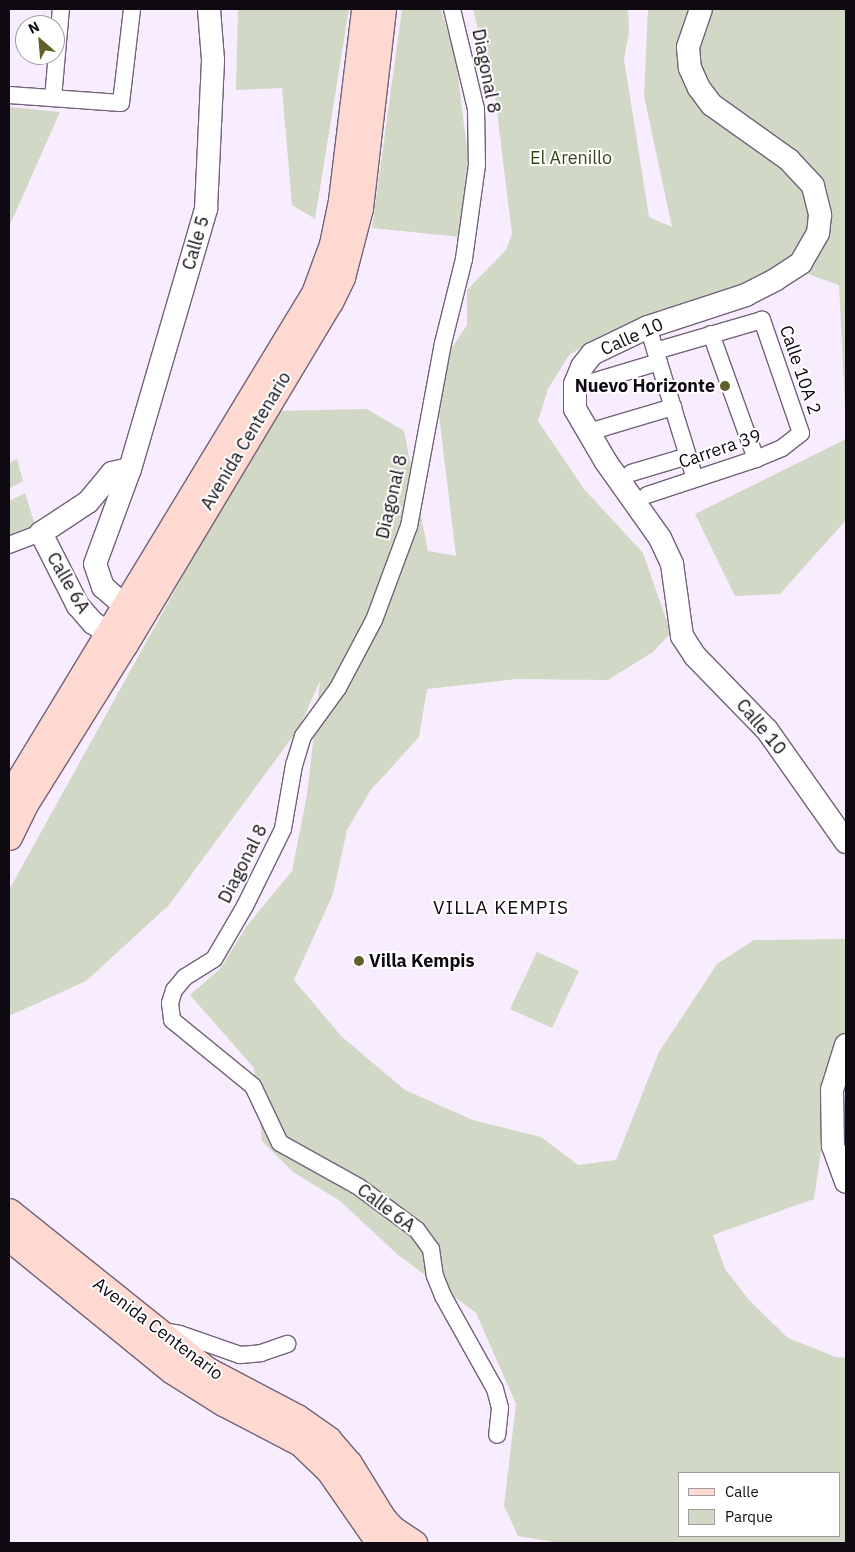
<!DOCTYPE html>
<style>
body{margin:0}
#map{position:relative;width:855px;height:1552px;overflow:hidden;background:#f8edfe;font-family:"IBM Plex Sans",sans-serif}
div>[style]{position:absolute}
.green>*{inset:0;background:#d1d8c5}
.roads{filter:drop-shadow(1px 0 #72627a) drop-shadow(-1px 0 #72627a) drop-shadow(0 1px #72627a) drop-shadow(0 -1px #72627a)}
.street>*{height:16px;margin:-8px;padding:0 8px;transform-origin:8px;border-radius:8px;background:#fff}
.secondary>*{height:22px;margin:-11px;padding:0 11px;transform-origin:11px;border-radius:11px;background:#fff}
.primary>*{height:25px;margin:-12.5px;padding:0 12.5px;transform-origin:12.5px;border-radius:12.5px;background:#fed9d1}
.dots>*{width:14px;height:14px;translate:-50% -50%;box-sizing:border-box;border:2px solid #fff;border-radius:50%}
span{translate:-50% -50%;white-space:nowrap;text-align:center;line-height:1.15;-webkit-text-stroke:4px #fff;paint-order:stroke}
.street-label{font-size:18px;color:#0f0912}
.park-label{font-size:18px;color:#364518}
.poi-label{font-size:18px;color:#0f0912;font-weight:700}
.right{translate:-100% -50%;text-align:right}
.left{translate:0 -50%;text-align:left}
.neighbourhood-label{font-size:19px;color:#0f0912;letter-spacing:1px}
.frame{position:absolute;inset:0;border:10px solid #0f0912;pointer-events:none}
.legend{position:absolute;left:678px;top:1472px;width:162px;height:65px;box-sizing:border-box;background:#fff;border:1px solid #9f9da0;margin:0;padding:6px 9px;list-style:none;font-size:15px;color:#0f0912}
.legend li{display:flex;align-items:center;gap:10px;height:25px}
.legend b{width:25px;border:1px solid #9f9da0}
.north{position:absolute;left:15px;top:15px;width:50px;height:50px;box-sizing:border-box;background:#fff;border:1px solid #9f9da0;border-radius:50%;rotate:333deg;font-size:14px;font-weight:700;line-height:20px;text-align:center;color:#0f0912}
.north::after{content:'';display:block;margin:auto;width:18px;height:22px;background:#645e2a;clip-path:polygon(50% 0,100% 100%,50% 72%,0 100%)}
</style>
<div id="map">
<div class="green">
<div style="clip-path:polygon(238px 9px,349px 9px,315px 219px,292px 205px,282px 88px,236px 90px)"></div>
<div style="clip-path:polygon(402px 9px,441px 9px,456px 59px,468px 158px,460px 237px,372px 228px)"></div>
<div style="clip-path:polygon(evenodd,473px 9px,628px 9px,629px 33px,624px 59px,649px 217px,672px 227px,644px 96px,648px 9px,846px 9px,846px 428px,839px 285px,782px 265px,729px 292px,608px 332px,569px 355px,548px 389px,538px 421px,584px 489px,643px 553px,671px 633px,653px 652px,608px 680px,516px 679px,427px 689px,419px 737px,370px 791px,347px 830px,333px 894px,294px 980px,341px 1036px,405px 1090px,473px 1120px,541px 1137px,578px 1165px,616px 1160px,659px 1052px,717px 964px,754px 940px,846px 939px,846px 1042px,830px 1090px,814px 1199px,713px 1235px,725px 1269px,749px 1300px,788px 1338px,836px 1357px,846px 1358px,846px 1543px,560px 1543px,518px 1536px,504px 1506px,516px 1404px,476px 1313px,397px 1254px,340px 1201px,293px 1172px,262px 1141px,254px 1068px,190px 995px,220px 969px,246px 927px,292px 871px,307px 795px,320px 681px,299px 728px,169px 905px,86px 981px,9px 1016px,9px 890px,274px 411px,367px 409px,404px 431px,428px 551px,456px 556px,438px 407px,451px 349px,467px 325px,467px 290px,506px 250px,512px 234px,495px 95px,473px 9px,679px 1473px,839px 1473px,839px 1536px,679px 1536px,679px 1473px)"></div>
<div style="clip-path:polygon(9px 107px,60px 112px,9px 227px)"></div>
<div style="clip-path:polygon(846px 439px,846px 520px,780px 594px,735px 596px,695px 514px)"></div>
<div style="clip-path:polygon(17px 459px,23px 481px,9px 489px,9px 463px)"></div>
<div style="clip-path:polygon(25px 493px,36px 528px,9px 539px,9px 501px)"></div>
<div style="clip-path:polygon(537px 952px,579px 971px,552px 1028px,510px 1009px)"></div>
</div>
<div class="roads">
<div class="street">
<div style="left:452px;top:9px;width:103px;rotate:76.5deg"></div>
<div style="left:476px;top:109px;width:56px;rotate:89deg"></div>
<div style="left:477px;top:165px;width:95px;rotate:97.9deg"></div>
<div style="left:464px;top:259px;width:87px;rotate:104deg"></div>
<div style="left:443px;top:343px;width:186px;rotate:100.5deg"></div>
<div style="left:409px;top:526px;width:100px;rotate:110.4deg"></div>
<div style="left:374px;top:620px;width:77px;rotate:117.9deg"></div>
<div style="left:338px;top:688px;width:59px;rotate:126.1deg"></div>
<div style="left:303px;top:736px;width:30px;rotate:107deg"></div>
<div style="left:294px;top:765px;width:65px;rotate:99.8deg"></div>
<div style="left:283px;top:829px;width:86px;rotate:116.3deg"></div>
<div style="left:245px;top:906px;width:61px;rotate:120.3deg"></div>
<div style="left:214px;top:959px;width:34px;rotate:148deg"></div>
<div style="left:185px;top:977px;width:17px;rotate:130deg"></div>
<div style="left:174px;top:990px;width:14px;rotate:107deg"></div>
<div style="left:170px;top:1003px;width:17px;rotate:83deg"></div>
<div style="left:172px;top:1020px;width:104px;rotate:39.2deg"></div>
<div style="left:253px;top:1086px;width:63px;rotate:64.7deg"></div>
<div style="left:280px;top:1143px;width:90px;rotate:29.1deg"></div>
<div style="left:359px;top:1187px;width:72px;rotate:36.6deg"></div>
<div style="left:417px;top:1230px;width:24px;rotate:54deg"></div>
<div style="left:431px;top:1249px;width:27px;rotate:82deg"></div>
<div style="left:435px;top:1276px;width:22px;rotate:68deg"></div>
<div style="left:443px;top:1296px;width:107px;rotate:60.8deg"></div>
<div style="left:495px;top:1389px;width:20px;rotate:75deg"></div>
<div style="left:500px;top:1408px;width:27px;rotate:96deg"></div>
<div style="left:9px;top:95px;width:112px;rotate:4.1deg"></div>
<div style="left:121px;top:103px;width:95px;rotate:-83.3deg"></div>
<div style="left:53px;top:98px;width:89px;rotate:-84.9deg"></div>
<div style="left:648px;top:327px;width:159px;rotate:72.8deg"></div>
<div style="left:711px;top:334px;width:133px;rotate:70.2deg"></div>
<div style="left:589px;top:383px;width:73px;rotate:-16.7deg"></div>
<div style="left:589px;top:432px;width:88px;rotate:-16.6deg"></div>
<div style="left:631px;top:473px;width:59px;rotate:-16.6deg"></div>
<div style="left:647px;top:495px;width:115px;rotate:-18.3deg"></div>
<div style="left:756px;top:459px;width:28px;rotate:-23deg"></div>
<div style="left:782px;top:448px;width:24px;rotate:-38deg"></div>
<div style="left:801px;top:433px;width:120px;rotate:-109deg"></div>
<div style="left:762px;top:320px;width:111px;rotate:163.8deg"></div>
<div style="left:9px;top:545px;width:34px;rotate:-21deg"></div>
<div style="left:163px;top:1331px;width:17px;rotate:10deg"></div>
<div style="left:180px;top:1334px;width:64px;rotate:19.3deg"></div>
<div style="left:240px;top:1355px;width:21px;rotate:-5deg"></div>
<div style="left:261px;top:1353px;width:28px;rotate:-19deg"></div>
</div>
<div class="secondary">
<div style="left:701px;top:9px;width:40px;rotate:108.9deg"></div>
<div style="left:688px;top:47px;width:21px;rotate:85deg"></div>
<div style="left:690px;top:68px;width:22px;rotate:66deg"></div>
<div style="left:699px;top:88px;width:21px;rotate:53deg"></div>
<div style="left:712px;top:105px;width:95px;rotate:35.5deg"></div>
<div style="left:789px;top:160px;width:35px;rotate:47deg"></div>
<div style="left:813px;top:186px;width:30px;rotate:76deg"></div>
<div style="left:820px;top:215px;width:18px;rotate:96deg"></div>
<div style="left:818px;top:233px;width:34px;rotate:120deg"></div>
<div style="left:801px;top:263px;width:31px;rotate:147deg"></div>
<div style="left:775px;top:280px;width:33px;rotate:153deg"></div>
<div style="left:746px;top:295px;width:103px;rotate:161.9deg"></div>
<div style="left:648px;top:327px;width:62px;rotate:154.3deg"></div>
<div style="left:592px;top:354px;width:16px;rotate:128deg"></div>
<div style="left:582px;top:367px;width:18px;rotate:112deg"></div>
<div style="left:575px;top:384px;width:25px;rotate:90deg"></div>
<div style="left:575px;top:409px;width:61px;rotate:59.7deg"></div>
<div style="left:606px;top:462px;width:93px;rotate:54.6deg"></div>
<div style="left:660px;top:538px;width:29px;rotate:65deg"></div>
<div style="left:672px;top:564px;width:73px;rotate:82.1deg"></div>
<div style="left:682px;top:636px;width:24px;rotate:57deg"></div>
<div style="left:695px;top:656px;width:103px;rotate:45.8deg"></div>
<div style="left:767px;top:730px;width:137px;rotate:54.8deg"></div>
<div style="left:141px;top:614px;width:18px;rotate:-153deg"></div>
<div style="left:125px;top:606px;width:29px;rotate:-139deg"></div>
<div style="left:103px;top:587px;width:24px;rotate:-109deg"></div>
<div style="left:95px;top:564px;width:101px;rotate:-69.8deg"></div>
<div style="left:130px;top:469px;width:271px;rotate:-73.7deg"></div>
<div style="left:206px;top:209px;width:149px;rotate:-87.3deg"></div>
<div style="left:213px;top:60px;width:51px;rotate:-94.5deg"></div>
<div style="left:123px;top:643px;width:36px;rotate:-146deg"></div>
<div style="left:93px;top:623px;width:23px;rotate:-131deg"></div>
<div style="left:78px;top:606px;width:82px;rotate:-116.9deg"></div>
<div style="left:41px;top:533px;width:56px;rotate:-33.4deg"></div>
<div style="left:88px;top:502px;width:38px;rotate:-50deg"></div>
<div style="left:112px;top:473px;width:18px;rotate:-13deg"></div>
<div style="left:846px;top:1045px;width:47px;rotate:107.3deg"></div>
<div style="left:832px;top:1090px;width:56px;rotate:89deg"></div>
<div style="left:833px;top:1146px;width:38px;rotate:70deg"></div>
</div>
<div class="primary">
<div style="left:9px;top:796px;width:588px;rotate:-58.77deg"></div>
<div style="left:314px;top:293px;width:52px;rotate:-69.8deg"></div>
<div style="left:332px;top:244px;width:45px;rotate:-78.4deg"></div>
<div style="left:341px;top:200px;width:192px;rotate:-83.1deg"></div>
<div style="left:9px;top:837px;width:34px;rotate:-64deg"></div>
<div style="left:24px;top:806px;width:191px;rotate:-58.1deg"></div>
<div style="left:125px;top:644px;width:399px;rotate:-59.1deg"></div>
<div style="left:330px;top:302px;width:28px;rotate:-64deg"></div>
<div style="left:342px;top:277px;width:71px;rotate:-75.4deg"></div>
<div style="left:360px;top:208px;width:200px;rotate:-83.4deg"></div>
<div style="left:9px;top:1211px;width:253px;rotate:38.7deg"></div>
<div style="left:206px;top:1369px;width:103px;rotate:27.8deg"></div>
<div style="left:297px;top:1417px;width:38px;rotate:35deg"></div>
<div style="left:328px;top:1439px;width:32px;rotate:49deg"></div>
<div style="left:349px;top:1463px;width:65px;rotate:58.3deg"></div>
<div style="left:383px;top:1518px;width:13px;rotate:48deg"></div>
<div style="left:392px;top:1528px;width:27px;rotate:34deg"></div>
<div style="left:9px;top:1238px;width:210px;rotate:39.2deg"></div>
<div style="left:172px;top:1371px;width:60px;rotate:32.1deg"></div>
<div style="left:223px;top:1403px;width:87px;rotate:27.5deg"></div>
<div style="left:300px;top:1443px;width:40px;rotate:44deg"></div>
<div style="left:329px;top:1471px;width:88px;rotate:55.2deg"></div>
</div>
</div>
<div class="dots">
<div style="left:725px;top:386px;background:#645e2a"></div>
<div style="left:359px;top:961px;background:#645e2a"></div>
</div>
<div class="street-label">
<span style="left:486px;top:71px;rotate:79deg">Diagonal 8</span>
<span style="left:196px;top:243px;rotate:-74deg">Calle 5</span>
<span style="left:632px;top:337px;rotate:-24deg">Calle 10</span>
<span style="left:800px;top:370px;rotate:71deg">Calle 10A 2</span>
<span style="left:246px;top:441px;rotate:-59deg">Avenida Centenario</span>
<span style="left:720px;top:449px;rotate:-19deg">Carrera 39</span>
<span style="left:392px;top:497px;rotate:-77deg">Diagonal 8</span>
<span style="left:68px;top:583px;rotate:60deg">Calle 6A</span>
<span style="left:761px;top:727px;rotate:50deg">Calle 10</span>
<span style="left:243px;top:864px;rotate:-63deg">Diagonal 8</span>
<span style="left:386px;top:1208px;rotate:37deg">Calle 6A</span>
<span style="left:158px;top:1329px;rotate:37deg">Avenida Centenario</span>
</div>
<div class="park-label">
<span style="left:571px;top:158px">El Arenillo</span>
</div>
<div class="poi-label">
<span class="right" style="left:715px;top:386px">Nuevo Horizonte</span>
<span class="left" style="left:369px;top:961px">Villa Kempis</span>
</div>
<div class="neighbourhood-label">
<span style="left:501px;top:908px">VILLA KEMPIS</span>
</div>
<div class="frame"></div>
<ul class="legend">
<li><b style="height:6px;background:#fed9d1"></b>Calle</li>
<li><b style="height:14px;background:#d1d8c5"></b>Parque</li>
</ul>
<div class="north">N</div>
</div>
